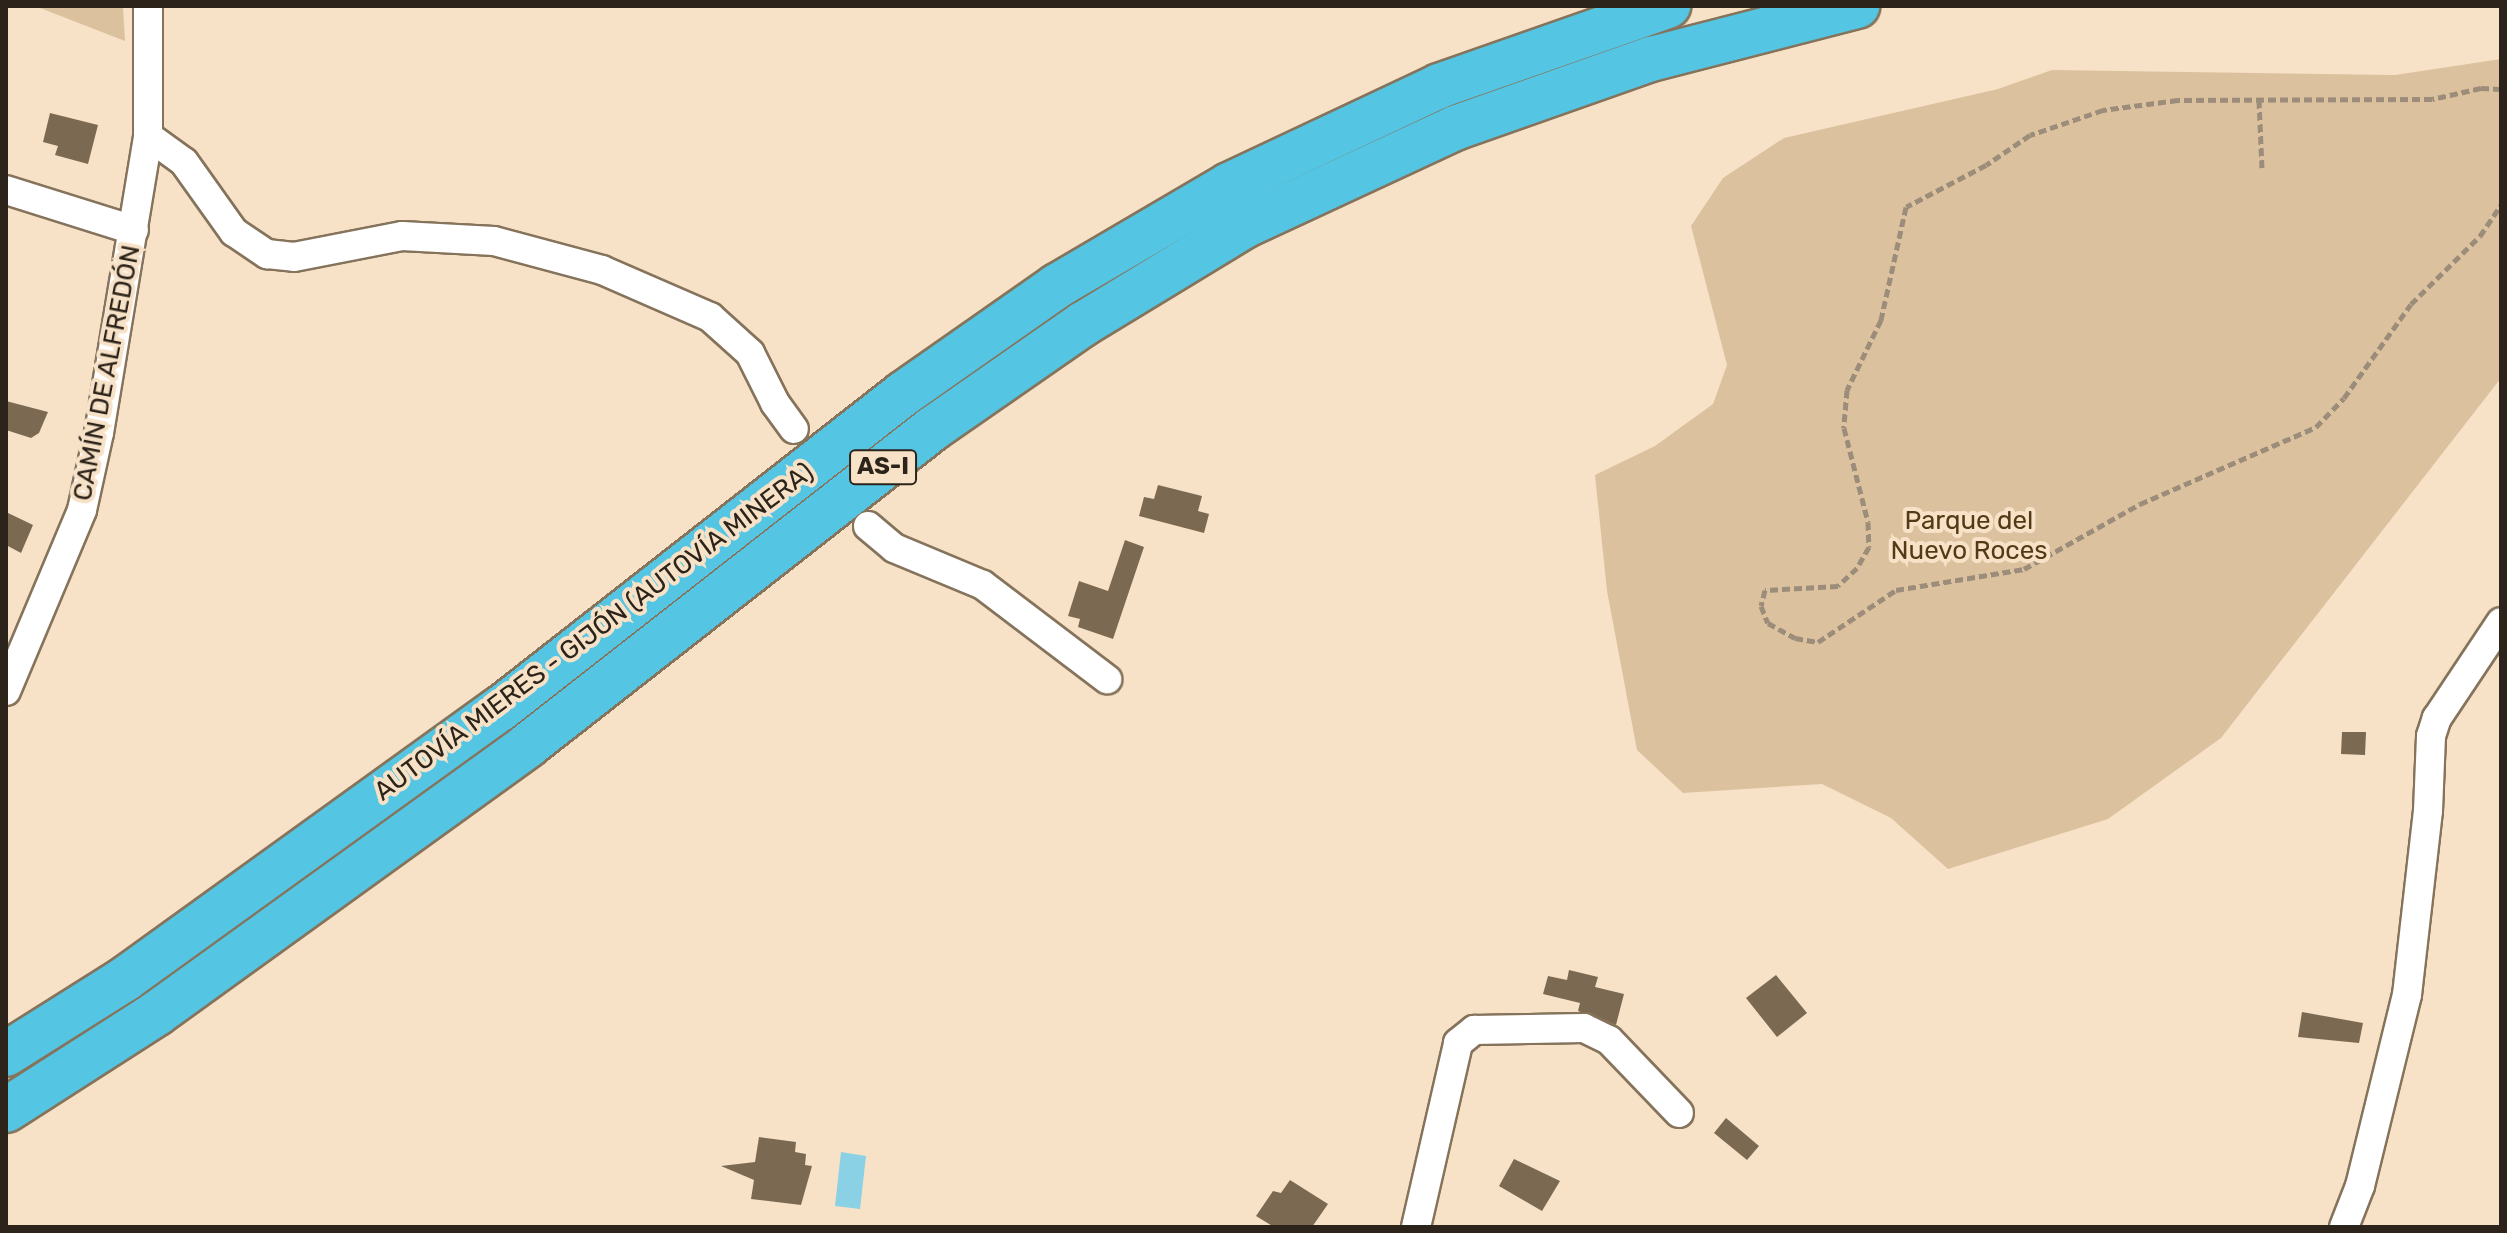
<!DOCTYPE html>
<meta charset="utf-8">
<style>
body{margin:0}
#map{position:relative;width:2507px;height:1233px;overflow:hidden;background:#f7e2c8;font-family:Rubik,sans-serif}
div>[style]{position:absolute}
.green>*{inset:0;background:#dcc19e}
.water>*{inset:0;background:#8ad1e6}
.building>*{inset:0;background:#7b6951}
.path>*{height:5px;margin-top:-2.5px;transform-origin:0;background:repeating-linear-gradient(90deg,#9c8d7a 0 8px,transparent 0 12px)}
.roads{filter:drop-shadow(2px 0 #85735b) drop-shadow(-2px 0 #85735b) drop-shadow(0 2px #85735b) drop-shadow(0 -2px #85735b)}
.minor>*{height:28px;margin:-14px;padding:0 14px;transform-origin:14px;border-radius:14px;background:#fff}
.motorway>*{height:44px;margin:-22px;padding:0 22px;transform-origin:22px;border-radius:22px;background:#54c5e2}
span{translate:-50% -50%;white-space:nowrap;text-align:center;line-height:1.15;-webkit-text-stroke:8px #f7e2c8;paint-order:stroke}
.shield-label span{padding:2px 6px;background:#f7e2c8;border:2px solid;border-radius:6px;-webkit-text-stroke-width:0}
.shield-label{font-size:24px;color:#2c241a;font-weight:700}
.street-label{font-size:26px;color:#2c241a}
.park-label{font-size:26px;color:#543a14}
.frame{position:absolute;inset:0;border:8px solid #2c241a;pointer-events:none}
</style>
<div id="map">
<div class="green">
<div style="clip-path:polygon(33px 6px,123px 6px,125px 41px,40px 8px)"></div>
<div style="clip-path:polygon(2501px 59px,2501px 378px,2221px 738px,2108px 819px,1948px 869px,1891px 818px,1822px 784px,1683px 793px,1637px 750px,1607px 591px,1595px 475px,1655px 446px,1713px 404px,1727px 365px,1691px 226px,1723px 178px,1784px 138px,1998px 89px,2052px 70px,2395px 75px)"></div>
</div>
<div class="water">
<div style="clip-path:polygon(841px 1152px,866px 1156px,860px 1209px,835px 1206px)"></div>
</div>
<div class="building">
<div style="clip-path:polygon(50px 113px,98px 125px,88px 164px,55px 155px,58px 146px,43px 142px)"></div>
<div style="clip-path:polygon(6px 401px,48px 412px,39px 433px,31px 438px,6px 430px)"></div>
<div style="clip-path:polygon(1158px 485px,1202px 496px,1198px 511px,1209px 514px,1204px 533px,1139px 516px,1144px 497px,1154px 499px)"></div>
<div style="clip-path:polygon(6px 512px,33px 525px,21px 553px,6px 545px)"></div>
<div style="clip-path:polygon(1125px 540px,1144px 547px,1113px 639px,1078px 627px,1080px 619px,1068px 616px,1079px 581px,1108px 591px)"></div>
<div style="clip-path:polygon(2342px 732px,2366px 732px,2365px 755px,2341px 754px)"></div>
<div style="clip-path:polygon(1569px 970px,1598px 977px,1595px 987px,1624px 994px,1616px 1025px,1578px 1011px,1580px 1003px,1543px 994px,1548px 976px,1567px 980px)"></div>
<div style="clip-path:polygon(1776px 975px,1807px 1013px,1777px 1037px,1746px 998px)"></div>
<div style="clip-path:polygon(2302px 1012px,2363px 1023px,2359px 1043px,2298px 1037px)"></div>
<div style="clip-path:polygon(1726px 1118px,1759px 1146px,1747px 1160px,1714px 1133px)"></div>
<div style="clip-path:polygon(759px 1137px,796px 1142px,795px 1152px,806px 1154px,805px 1165px,812px 1166px,801px 1205px,751px 1199px,754px 1180px,721px 1166px,755px 1162px)"></div>
<div style="clip-path:polygon(1514px 1159px,1560px 1181px,1542px 1211px,1499px 1186px)"></div>
<div style="clip-path:polygon(1290px 1180px,1328px 1204px,1312px 1227px,1274px 1227px,1256px 1216px,1273px 1191px,1281px 1193px)"></div>
</div>
<div class="path">
<div style="left:2501px;top:89px;width:20px;rotate:-177deg"></div>
<div style="left:2481px;top:88px;width:50px;rotate:167.3deg"></div>
<div style="left:2432px;top:99px;width:254px;rotate:179.8deg"></div>
<div style="left:2178px;top:100px;width:76px;rotate:172.4deg"></div>
<div style="left:2103px;top:110px;width:77px;rotate:161.1deg"></div>
<div style="left:2030px;top:135px;width:53px;rotate:145.7deg"></div>
<div style="left:1986px;top:165px;width:90px;rotate:152.3deg"></div>
<div style="left:1906px;top:207px;width:116px;rotate:102.5deg"></div>
<div style="left:1881px;top:320px;width:78px;rotate:115.9deg"></div>
<div style="left:1847px;top:390px;width:38px;rotate:95deg"></div>
<div style="left:1844px;top:428px;width:97px;rotate:75.7deg"></div>
<div style="left:1868px;top:522px;width:25px;rotate:88deg"></div>
<div style="left:1869px;top:547px;width:24px;rotate:120deg"></div>
<div style="left:1857px;top:568px;width:26px;rotate:137deg"></div>
<div style="left:1838px;top:586px;width:73px;rotate:176.9deg"></div>
<div style="left:1765px;top:590px;width:16px;rotate:104deg"></div>
<div style="left:1761px;top:606px;width:18px;rotate:68deg"></div>
<div style="left:1768px;top:623px;width:31px;rotate:29deg"></div>
<div style="left:1795px;top:638px;width:23px;rotate:10deg"></div>
<div style="left:1818px;top:642px;width:94px;rotate:-33.7deg"></div>
<div style="left:1896px;top:590px;width:130px;rotate:-9.3deg"></div>
<div style="left:2024px;top:569px;width:133px;rotate:-29.3deg"></div>
<div style="left:2140px;top:504px;width:192px;rotate:-23.6deg"></div>
<div style="left:2316px;top:427px;width:40px;rotate:-46deg"></div>
<div style="left:2344px;top:398px;width:115px;rotate:-54.5deg"></div>
<div style="left:2411px;top:304px;width:97px;rotate:-44.6deg"></div>
<div style="left:2480px;top:236px;width:37px;rotate:-56deg"></div>
<div style="left:2259px;top:100px;width:70px;rotate:87.5deg"></div>
</div>
<div class="roads">
<div class="minor">
<div style="left:148px;top:136px;width:44px;rotate:35.8deg"></div>
<div style="left:184px;top:162px;width:86px;rotate:54.5deg"></div>
<div style="left:234px;top:232px;width:40px;rotate:34deg"></div>
<div style="left:267px;top:254px;width:27px;rotate:6deg"></div>
<div style="left:294px;top:257px;width:110px;rotate:-11deg"></div>
<div style="left:402px;top:236px;width:92px;rotate:3.1deg"></div>
<div style="left:494px;top:241px;width:112px;rotate:15deg"></div>
<div style="left:602px;top:270px;width:118px;rotate:23.5deg"></div>
<div style="left:710px;top:317px;width:54px;rotate:42deg"></div>
<div style="left:750px;top:353px;width:56px;rotate:63.4deg"></div>
<div style="left:775px;top:403px;width:32px;rotate:54deg"></div>
<div style="left:6px;top:190px;width:134px;rotate:17.4deg"></div>
<div style="left:868px;top:526px;width:34px;rotate:40deg"></div>
<div style="left:894px;top:548px;width:96px;rotate:22.6deg"></div>
<div style="left:983px;top:585px;width:156px;rotate:37.2deg"></div>
<div style="left:6px;top:691px;width:196px;rotate:-67.2deg"></div>
<div style="left:82px;top:510px;width:79px;rotate:-77.6deg"></div>
<div style="left:99px;top:433px;width:301px;rotate:-80.6deg"></div>
<div style="left:148px;top:136px;width:130px;rotate:-90deg"></div>
<div style="left:1416px;top:1227px;width:189px;rotate:-77.1deg"></div>
<div style="left:1458px;top:1043px;width:21px;rotate:-39deg"></div>
<div style="left:1474px;top:1030px;width:110px;rotate:-1deg"></div>
<div style="left:1584px;top:1028px;width:28px;rotate:26deg"></div>
<div style="left:1609px;top:1040px;width:101px;rotate:46.2deg"></div>
<div style="left:2344px;top:1227px;width:44px;rotate:-68.7deg"></div>
<div style="left:2360px;top:1186px;width:197px;rotate:-76.2deg"></div>
<div style="left:2407px;top:995px;width:185px;rotate:-83.5deg"></div>
<div style="left:2428px;top:811px;width:75px;rotate:-87.7deg"></div>
<div style="left:2431px;top:736px;width:19px;rotate:-72deg"></div>
<div style="left:2437px;top:718px;width:115px;rotate:-56.3deg"></div>
</div>
<div class="motorway">
<div style="left:6px;top:1054px;width:141px;rotate:-32.2deg"></div>
<div style="left:125px;top:979px;width:462px;rotate:-35.8deg"></div>
<div style="left:500px;top:709px;width:512px;rotate:-38.01deg"></div>
<div style="left:903px;top:394px;width:188px;rotate:-35deg"></div>
<div style="left:1057px;top:286px;width:199px;rotate:-30.4deg"></div>
<div style="left:1229px;top:185px;width:232px;rotate:-25.2deg"></div>
<div style="left:1439px;top:86px;width:243px;rotate:-19.3deg"></div>
<div style="left:6px;top:1110px;width:179px;rotate:-32.7deg"></div>
<div style="left:157px;top:1013px;width:458px;rotate:-35.8deg"></div>
<div style="left:528px;top:745px;width:513px;rotate:-38.03deg"></div>
<div style="left:932px;top:429px;width:184px;rotate:-34.8deg"></div>
<div style="left:1083px;top:324px;width:188px;rotate:-31.3deg"></div>
<div style="left:1244px;top:226px;width:233px;rotate:-24.9deg"></div>
<div style="left:1455px;top:128px;width:208px;rotate:-19.4deg"></div>
<div style="left:1651px;top:59px;width:213px;rotate:-14.4deg"></div>
</div>
</div>
<div class="shield-label">
<span style="left:883px;top:467px">AS-I</span>
</div>
<div class="street-label">
<span style="left:107px;top:373px;rotate:-79deg">CAMÍN DE ALFREDÓN</span>
<span style="left:594px;top:632px;rotate:-37deg">AUTOVÍA MIERES - GIJÓN (AUTOVÍA MINERA)</span>
</div>
<div class="park-label">
<span style="left:1969px;top:536px">Parque del<br>Nuevo Roces</span>
</div>
<div class="frame"></div>
</div>
